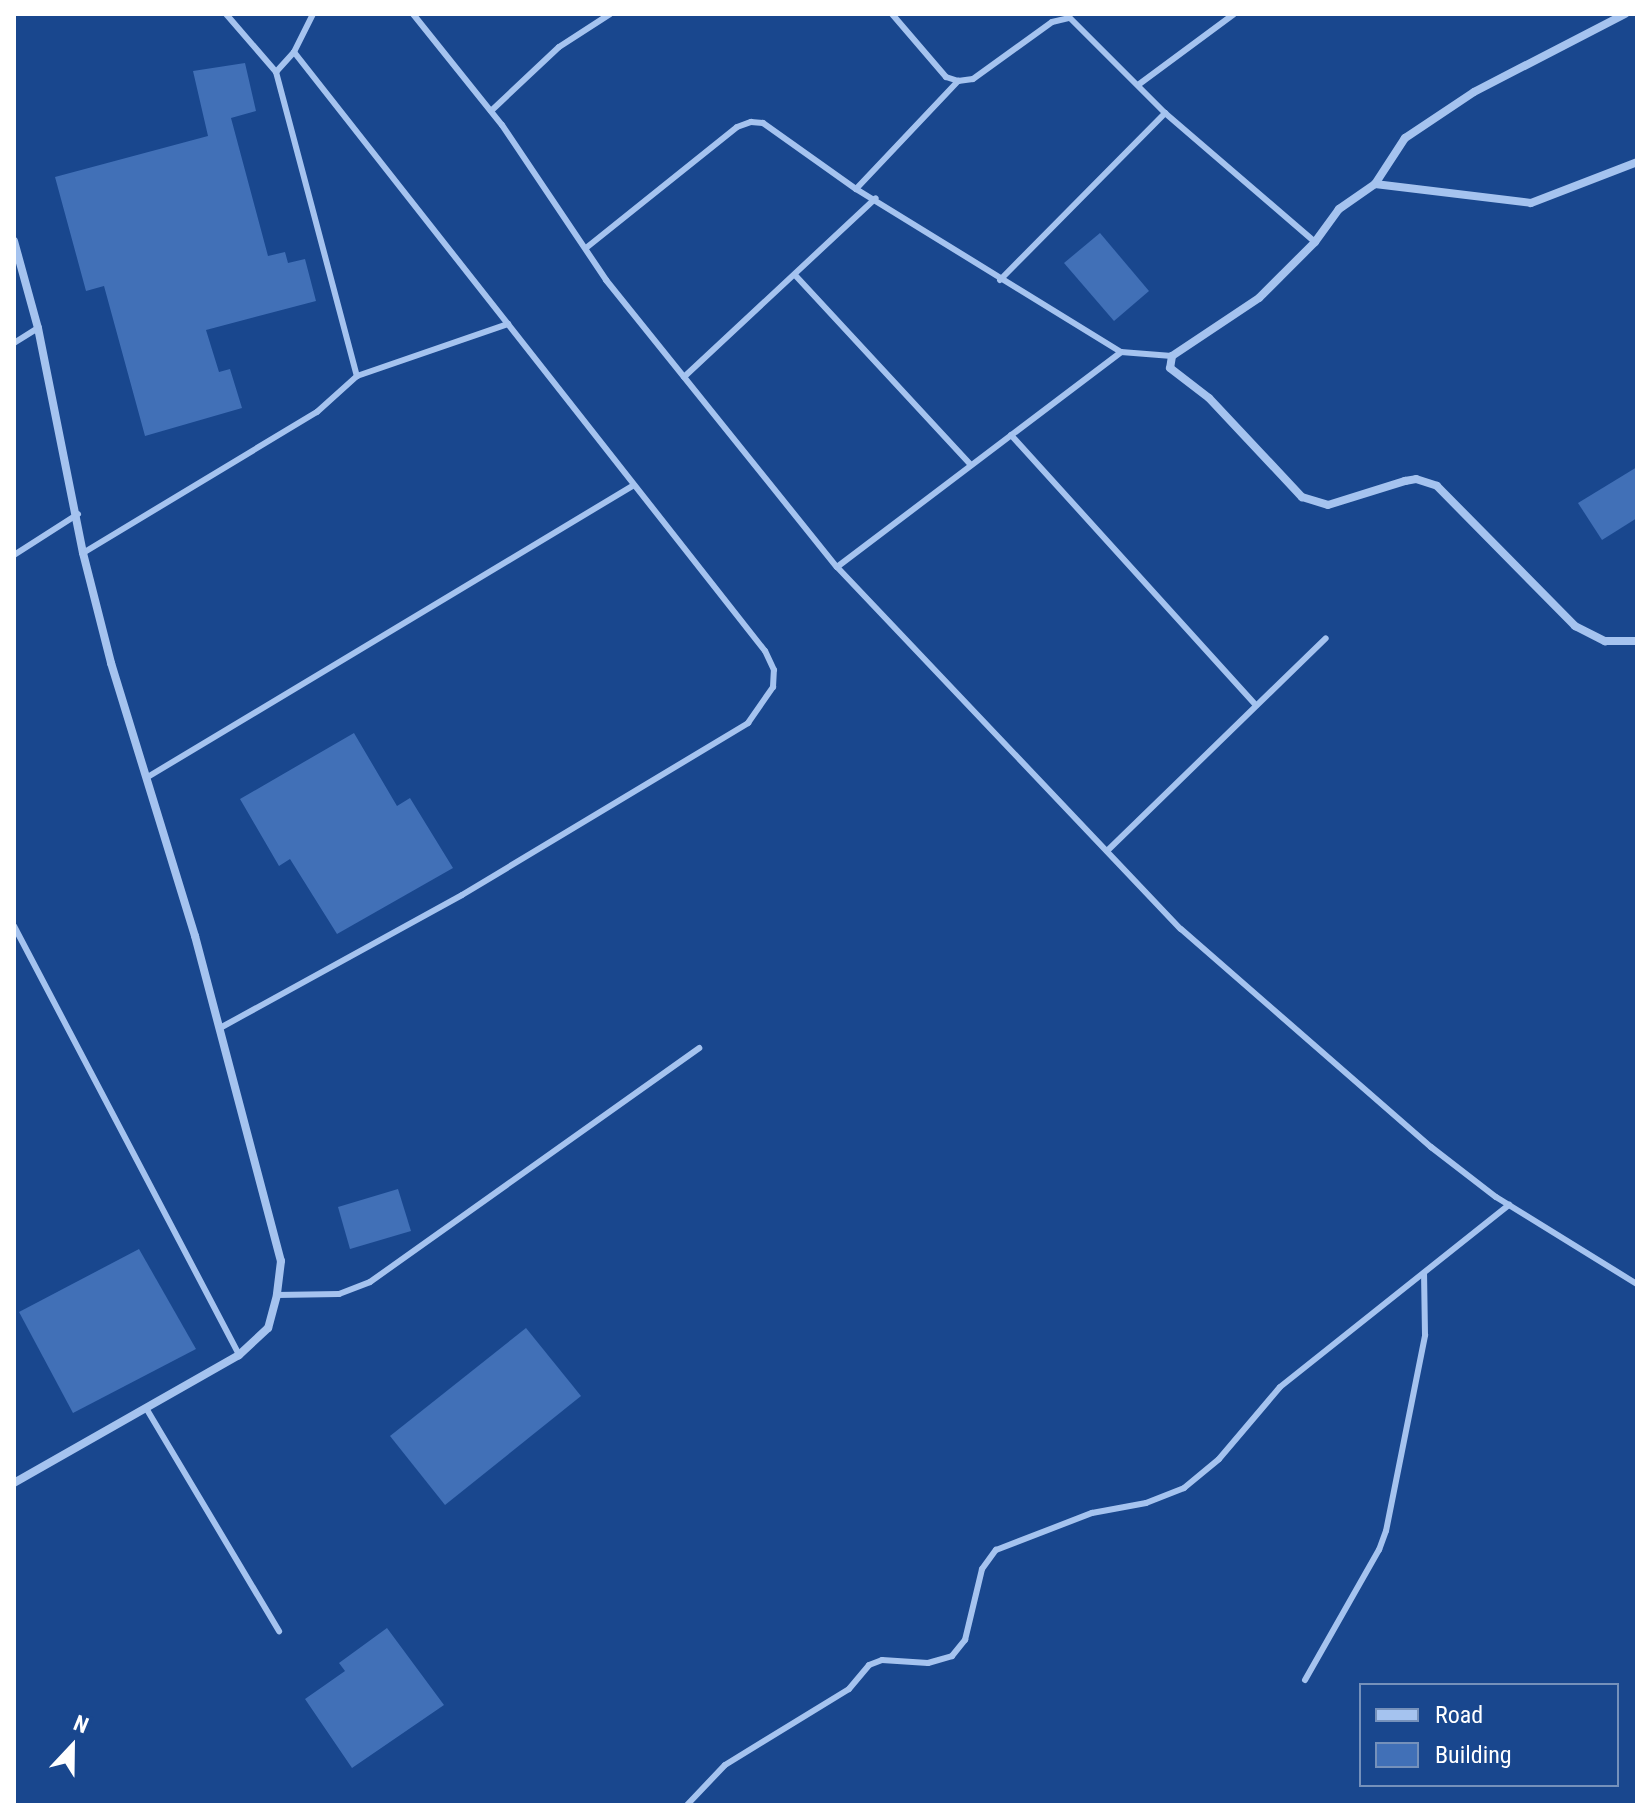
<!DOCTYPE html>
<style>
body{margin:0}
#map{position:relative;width:1651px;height:1819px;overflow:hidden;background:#19478e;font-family:"Roboto Condensed",sans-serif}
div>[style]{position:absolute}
.building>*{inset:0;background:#4170b7}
.lane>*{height:6px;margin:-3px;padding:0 3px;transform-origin:3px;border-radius:3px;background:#a5c3ef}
.street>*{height:8px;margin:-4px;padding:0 4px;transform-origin:4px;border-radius:4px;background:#a5c3ef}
span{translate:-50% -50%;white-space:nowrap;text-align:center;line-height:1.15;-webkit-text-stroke:6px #19478e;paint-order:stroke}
.frame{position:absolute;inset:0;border:16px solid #fff;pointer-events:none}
.legend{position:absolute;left:1359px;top:1683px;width:260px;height:104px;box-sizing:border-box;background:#19478e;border:2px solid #7591bb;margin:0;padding:10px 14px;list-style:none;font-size:24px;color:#fff}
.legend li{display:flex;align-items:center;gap:16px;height:40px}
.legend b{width:40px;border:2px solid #7591bb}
.north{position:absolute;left:32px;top:1707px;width:80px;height:80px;-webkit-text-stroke:6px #19478e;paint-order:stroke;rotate:22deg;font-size:22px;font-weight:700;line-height:32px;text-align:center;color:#fff}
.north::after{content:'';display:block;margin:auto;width:28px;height:36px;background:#fff;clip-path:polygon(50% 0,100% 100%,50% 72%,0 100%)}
</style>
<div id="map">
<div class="building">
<div style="clip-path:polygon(245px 63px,256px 111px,231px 118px,268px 256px,285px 252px,288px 263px,305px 259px,316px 301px,206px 330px,219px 372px,230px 369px,242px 408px,145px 436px,104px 286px,86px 291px,55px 177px,208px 136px,193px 71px)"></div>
<div style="clip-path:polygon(1100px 233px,1149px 291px,1114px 321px,1064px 263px)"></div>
<div style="clip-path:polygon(1637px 467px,1637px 518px,1602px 540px,1578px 503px)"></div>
<div style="clip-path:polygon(354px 733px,397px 806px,410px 798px,453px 868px,337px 934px,290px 859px,279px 866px,240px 799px)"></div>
<div style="clip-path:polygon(398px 1189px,411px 1231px,350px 1249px,338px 1207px)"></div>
<div style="clip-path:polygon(139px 1249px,196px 1349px,73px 1413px,19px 1312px)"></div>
<div style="clip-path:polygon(526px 1328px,581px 1396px,445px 1505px,390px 1436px)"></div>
<div style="clip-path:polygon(387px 1628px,444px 1705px,352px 1768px,305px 1699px,345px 1671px,339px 1663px)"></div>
</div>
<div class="lane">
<div style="left:226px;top:14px;width:77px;rotate:49.2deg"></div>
<div style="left:276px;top:72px;width:27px;rotate:-48deg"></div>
<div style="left:294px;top:52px;width:42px;rotate:-63.4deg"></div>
<div style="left:413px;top:14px;width:142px;rotate:51.3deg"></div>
<div style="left:502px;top:125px;width:187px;rotate:56.1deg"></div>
<div style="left:606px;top:280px;width:368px;rotate:51.2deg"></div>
<div style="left:837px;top:567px;width:499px;rotate:46.5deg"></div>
<div style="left:1181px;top:929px;width:332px;rotate:41.1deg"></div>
<div style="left:1431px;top:1147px;width:82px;rotate:37.6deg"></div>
<div style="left:1496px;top:1197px;width:166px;rotate:31.7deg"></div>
<div style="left:892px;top:14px;width:83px;rotate:49.4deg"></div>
<div style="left:946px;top:77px;width:13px;rotate:18deg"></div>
<div style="left:958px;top:81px;width:15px;rotate:-8deg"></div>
<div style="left:973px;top:79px;width:97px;rotate:-35.8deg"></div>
<div style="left:1052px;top:22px;width:18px;rotate:-13deg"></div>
<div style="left:1070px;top:18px;width:134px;rotate:45deg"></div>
<div style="left:1165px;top:113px;width:198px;rotate:40.7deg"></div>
<div style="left:276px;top:72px;width:315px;rotate:75.1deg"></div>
<div style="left:1138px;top:85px;width:119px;rotate:-36.5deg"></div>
<div style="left:491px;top:111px;width:93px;rotate:-43.3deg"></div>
<div style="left:559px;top:47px;width:61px;rotate:-32.9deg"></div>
<div style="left:856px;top:189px;width:149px;rotate:-46.6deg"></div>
<div style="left:586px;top:248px;width:193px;rotate:-38.7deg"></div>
<div style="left:737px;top:127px;width:15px;rotate:-20deg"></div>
<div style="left:751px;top:122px;width:12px;rotate:5deg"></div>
<div style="left:763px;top:123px;width:114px;rotate:35.4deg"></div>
<div style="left:856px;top:189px;width:311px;rotate:31.6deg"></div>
<div style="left:1121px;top:352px;width:51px;rotate:4.5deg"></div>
<div style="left:795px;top:275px;width:259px;rotate:47.2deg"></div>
<div style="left:1000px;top:280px;width:235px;rotate:-45.3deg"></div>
<div style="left:14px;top:343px;width:28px;rotate:-32deg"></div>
<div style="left:684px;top:377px;width:262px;rotate:-43deg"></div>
<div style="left:1011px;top:435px;width:365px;rotate:47.8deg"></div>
<div style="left:83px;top:553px;width:273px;rotate:-31.1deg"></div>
<div style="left:317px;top:412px;width:54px;rotate:-42deg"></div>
<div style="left:357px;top:376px;width:160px;rotate:-19deg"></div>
<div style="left:14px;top:555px;width:76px;rotate:-32.6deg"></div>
<div style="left:837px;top:567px;width:356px;rotate:-37.1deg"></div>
<div style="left:146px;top:778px;width:569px;rotate:-30.98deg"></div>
<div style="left:1107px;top:851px;width:305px;rotate:-44.2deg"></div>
<div style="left:14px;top:926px;width:484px;rotate:62.3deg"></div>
<div style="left:220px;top:1028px;width:276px;rotate:-28.8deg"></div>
<div style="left:462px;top:895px;width:334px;rotate:-31deg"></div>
<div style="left:748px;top:723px;width:44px;rotate:-55.2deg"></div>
<div style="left:773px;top:687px;width:17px;rotate:-87deg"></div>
<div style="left:774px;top:670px;width:21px;rotate:-115deg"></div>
<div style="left:765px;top:651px;width:762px;rotate:-128.18deg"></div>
<div style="left:277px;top:1295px;width:62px;rotate:-0.9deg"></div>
<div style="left:339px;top:1294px;width:33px;rotate:-21deg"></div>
<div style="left:370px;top:1282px;width:404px;rotate:-35.4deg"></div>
<div style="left:146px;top:1408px;width:260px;rotate:59.2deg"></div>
<div style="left:1305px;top:1680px;width:150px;rotate:-60.4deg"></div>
<div style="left:1379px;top:1550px;width:20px;rotate:-70deg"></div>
<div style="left:1386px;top:1531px;width:200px;rotate:-78.7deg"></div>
<div style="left:1425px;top:1335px;width:62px;rotate:-90.9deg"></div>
<div style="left:687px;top:1805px;width:55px;rotate:-46.5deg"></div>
<div style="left:725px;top:1765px;width:145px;rotate:-31.5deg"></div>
<div style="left:849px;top:1689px;width:31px;rotate:-50deg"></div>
<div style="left:869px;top:1665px;width:14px;rotate:-21deg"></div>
<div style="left:882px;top:1660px;width:46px;rotate:3.7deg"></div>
<div style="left:928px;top:1663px;width:25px;rotate:-16deg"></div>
<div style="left:952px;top:1656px;width:21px;rotate:-51deg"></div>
<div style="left:965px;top:1640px;width:73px;rotate:-76.5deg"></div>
<div style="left:982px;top:1569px;width:24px;rotate:-54deg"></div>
<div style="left:996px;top:1550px;width:103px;rotate:-21.1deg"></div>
<div style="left:1092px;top:1513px;width:55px;rotate:-10.5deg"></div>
<div style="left:1146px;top:1503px;width:41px;rotate:-21.5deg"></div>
<div style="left:1184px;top:1488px;width:45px;rotate:-39.6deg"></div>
<div style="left:1219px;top:1459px;width:94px;rotate:-49.7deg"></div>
<div style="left:1280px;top:1387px;width:293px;rotate:-38.5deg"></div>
</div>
<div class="street">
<div style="left:1625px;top:14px;width:170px;rotate:152.7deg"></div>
<div style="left:1474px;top:92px;width:83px;rotate:146.3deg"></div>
<div style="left:1405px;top:138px;width:55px;rotate:123.1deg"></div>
<div style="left:1375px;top:184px;width:44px;rotate:145.2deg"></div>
<div style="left:1339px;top:209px;width:41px;rotate:126deg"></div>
<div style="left:1315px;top:242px;width:79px;rotate:135deg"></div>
<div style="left:1259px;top:298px;width:105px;rotate:146.3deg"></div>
<div style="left:1172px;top:356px;width:12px;rotate:99deg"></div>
<div style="left:1170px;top:368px;width:49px;rotate:37.6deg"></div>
<div style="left:1209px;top:398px;width:136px;rotate:46.8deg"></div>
<div style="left:1302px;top:497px;width:27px;rotate:17deg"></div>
<div style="left:1328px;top:505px;width:81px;rotate:-17.3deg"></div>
<div style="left:1405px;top:481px;width:11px;rotate:-10deg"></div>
<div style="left:1416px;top:479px;width:22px;rotate:18deg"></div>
<div style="left:1437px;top:486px;width:197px;rotate:45.4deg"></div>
<div style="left:1575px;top:626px;width:34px;rotate:27deg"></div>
<div style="left:1605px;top:641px;width:32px"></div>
<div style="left:1375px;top:184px;width:157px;rotate:6.9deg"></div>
<div style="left:1531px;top:203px;width:114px;rotate:-21.1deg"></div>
<div style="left:14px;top:241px;width:90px;rotate:74.6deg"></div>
<div style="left:38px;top:328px;width:229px;rotate:78.7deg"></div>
<div style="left:83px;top:553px;width:114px;rotate:75.7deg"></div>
<div style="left:111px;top:663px;width:286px;rotate:72.9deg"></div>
<div style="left:195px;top:936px;width:336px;rotate:75.2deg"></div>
<div style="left:281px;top:1261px;width:34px;rotate:97deg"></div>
<div style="left:277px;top:1295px;width:34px;rotate:105deg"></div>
<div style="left:268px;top:1328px;width:40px;rotate:137deg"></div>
<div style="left:239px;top:1355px;width:259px;rotate:150.4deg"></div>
</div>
<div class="frame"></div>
<ul class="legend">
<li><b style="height:10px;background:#a5c3ef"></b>Road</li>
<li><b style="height:22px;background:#4170b7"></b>Building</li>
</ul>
<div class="north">N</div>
</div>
